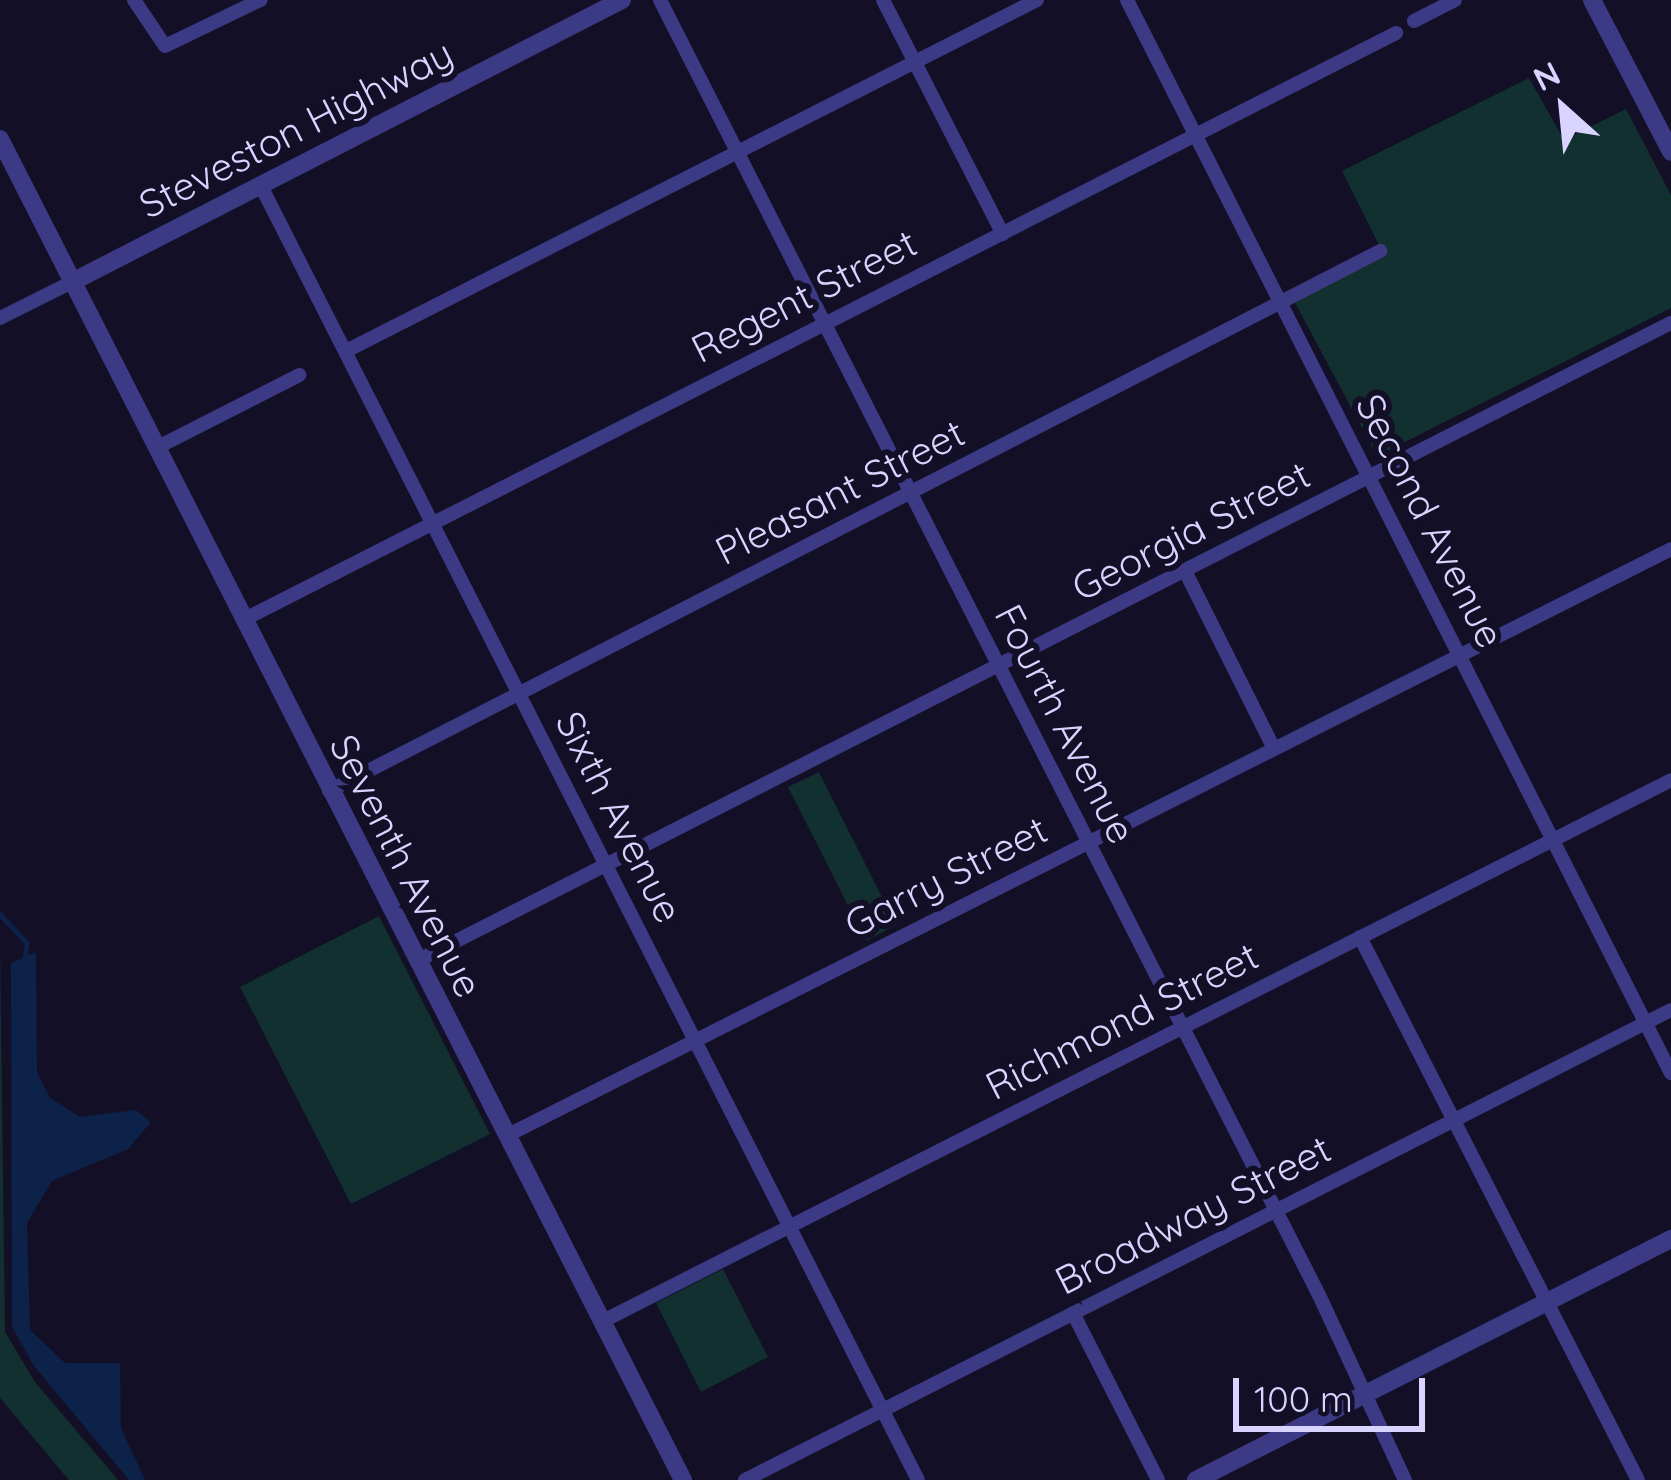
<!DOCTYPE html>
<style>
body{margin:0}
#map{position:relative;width:1671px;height:1480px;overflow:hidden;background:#130f26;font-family:Quicksand,sans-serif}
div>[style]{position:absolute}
.green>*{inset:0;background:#12302f}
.water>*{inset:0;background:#0c2248}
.stream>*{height:4.5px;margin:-2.25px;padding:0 2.25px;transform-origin:2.25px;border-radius:2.25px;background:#0c2248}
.minor>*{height:14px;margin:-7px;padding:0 7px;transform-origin:7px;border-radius:7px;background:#3d3a85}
.tertiary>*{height:18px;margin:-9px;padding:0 9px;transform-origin:9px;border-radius:9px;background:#3d3a85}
span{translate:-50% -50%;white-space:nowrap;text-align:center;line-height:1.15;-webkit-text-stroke:12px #130f26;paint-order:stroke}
.street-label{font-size:39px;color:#d9d4ff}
.north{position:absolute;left:1503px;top:48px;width:120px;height:120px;-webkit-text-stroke:9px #130f26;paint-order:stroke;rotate:333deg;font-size:33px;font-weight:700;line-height:48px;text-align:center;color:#d9d4ff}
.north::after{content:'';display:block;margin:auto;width:42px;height:54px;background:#d9d4ff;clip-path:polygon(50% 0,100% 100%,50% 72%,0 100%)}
.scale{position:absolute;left:1233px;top:1378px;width:192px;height:54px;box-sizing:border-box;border:6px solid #d9d4ff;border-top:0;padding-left:15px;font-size:36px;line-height:42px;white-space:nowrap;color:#d9d4ff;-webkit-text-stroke:9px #130f26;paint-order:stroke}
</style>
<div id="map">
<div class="green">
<div style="clip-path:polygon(1529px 78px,1564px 140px,1626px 109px,1671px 195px,1671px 308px,1377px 456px,1293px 299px,1383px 253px,1342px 171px)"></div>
<div style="clip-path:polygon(819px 772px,896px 925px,866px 941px,788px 787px)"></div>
<div style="clip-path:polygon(379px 916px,490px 1134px,351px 1204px,240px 987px)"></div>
<div style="clip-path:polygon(0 944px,5px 1332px,35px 1382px,118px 1480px,69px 1480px,0 1398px)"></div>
<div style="clip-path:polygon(723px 1269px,768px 1357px,701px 1392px,656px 1303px)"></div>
</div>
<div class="water">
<div style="clip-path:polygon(36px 952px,37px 1073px,50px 1098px,80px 1117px,136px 1110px,151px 1122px,128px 1149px,52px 1181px,27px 1223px,30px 1330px,65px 1363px,120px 1363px,121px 1428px,145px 1480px,129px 1480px,34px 1366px,12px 1327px,11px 963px)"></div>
</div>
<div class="stream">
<div style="left:0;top:914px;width:40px;rotate:47deg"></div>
<div style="left:27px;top:943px;width:15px;rotate:98deg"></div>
</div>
<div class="minor">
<div style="left:134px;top:0;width:55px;rotate:56deg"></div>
<div style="left:165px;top:46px;width:106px;rotate:-25.8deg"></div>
<div style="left:660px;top:0;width:1453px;rotate:63.03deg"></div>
<div style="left:1319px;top:1295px;width:204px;rotate:65.1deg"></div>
<div style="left:883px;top:0;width:263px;rotate:62.9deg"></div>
<div style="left:1127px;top:0;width:1203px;rotate:63.12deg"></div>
<div style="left:1414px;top:21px;width:46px;rotate:-27.1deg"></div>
<div style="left:260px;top:184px;width:1453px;rotate:63.08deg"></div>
<div style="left:0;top:318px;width:80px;rotate:-26.6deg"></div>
<div style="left:346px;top:351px;width:775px;rotate:-26.93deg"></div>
<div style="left:156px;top:448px;width:161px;rotate:-27deg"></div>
<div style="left:1185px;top:571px;width:197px;rotate:63.4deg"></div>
<div style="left:243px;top:620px;width:1294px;rotate:-26.98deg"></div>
<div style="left:329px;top:791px;width:1182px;rotate:-27.19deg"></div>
<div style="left:1360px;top:937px;width:610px;rotate:62.89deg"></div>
<div style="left:419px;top:960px;width:1405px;rotate:-26.97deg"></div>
<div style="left:508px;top:1135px;width:1302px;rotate:-26.74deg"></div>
<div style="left:1073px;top:1313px;width:187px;rotate:63deg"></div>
<div style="left:603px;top:1321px;width:1197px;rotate:-26.86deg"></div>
<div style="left:745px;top:1480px;width:1038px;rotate:-26.91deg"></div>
</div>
<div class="tertiary">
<div style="left:1592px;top:0;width:171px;rotate:62.5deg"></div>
<div style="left:0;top:139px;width:1505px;rotate:63.01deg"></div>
<div style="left:72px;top:282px;width:618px;rotate:-27.15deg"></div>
<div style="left:1196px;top:1480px;width:533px;rotate:-26.9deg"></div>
</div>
<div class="street-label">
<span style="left:296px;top:129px;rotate:-27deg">Steveston Highway</span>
<span style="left:804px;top:296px;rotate:-27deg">Regent Street</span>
<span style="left:840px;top:492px;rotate:-27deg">Pleasant Street</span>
<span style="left:1430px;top:521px;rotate:63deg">Second Avenue</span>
<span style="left:1191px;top:531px;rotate:-27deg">Georgia Street</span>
<span style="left:1065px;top:724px;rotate:63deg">Fourth Avenue</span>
<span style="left:619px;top:817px;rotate:63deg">Sixth Avenue</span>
<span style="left:406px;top:866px;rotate:63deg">Seventh Avenue</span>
<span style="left:946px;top:877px;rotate:-27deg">Garry Street</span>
<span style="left:1122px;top:1021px;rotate:-27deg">Richmond Street</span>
<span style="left:1193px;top:1215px;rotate:-27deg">Broadway Street</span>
</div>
<div class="north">N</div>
<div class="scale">100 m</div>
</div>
